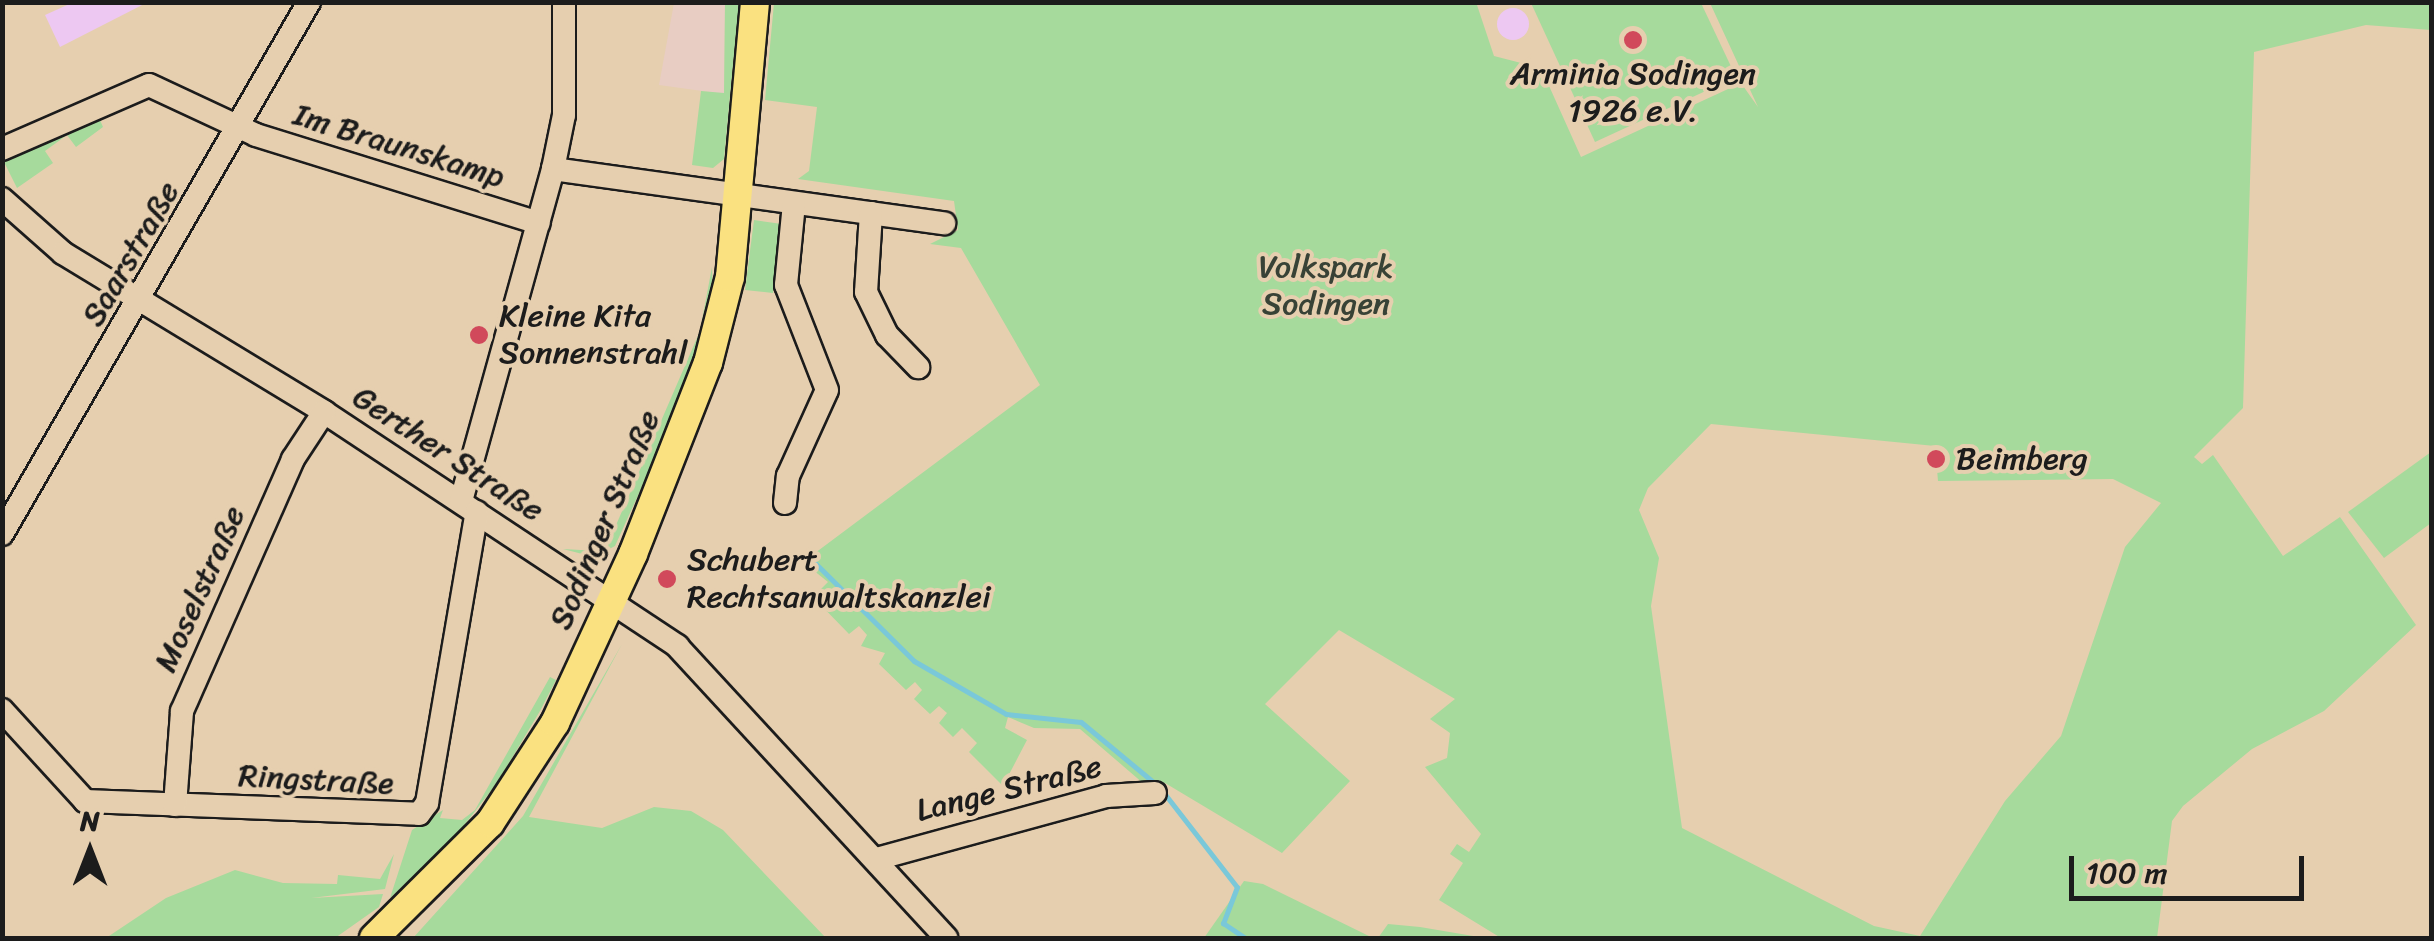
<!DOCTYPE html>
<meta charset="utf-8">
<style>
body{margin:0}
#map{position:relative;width:2434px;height:941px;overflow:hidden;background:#e6cfaf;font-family:Sriracha,sans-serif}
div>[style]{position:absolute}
.built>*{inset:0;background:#e8cdc3}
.green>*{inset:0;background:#a6da9c}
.stream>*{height:5px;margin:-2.5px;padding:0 2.5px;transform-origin:2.5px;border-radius:2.5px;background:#7ac8d9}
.building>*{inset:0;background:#edc8f2}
.round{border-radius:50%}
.roads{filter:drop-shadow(2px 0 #1c1c1c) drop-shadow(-2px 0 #1c1c1c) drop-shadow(0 2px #1c1c1c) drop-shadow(0 -2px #1c1c1c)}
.minor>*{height:22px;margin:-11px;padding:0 11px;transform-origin:11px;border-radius:11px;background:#e6cfaf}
.major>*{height:28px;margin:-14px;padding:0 14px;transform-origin:14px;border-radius:14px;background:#fae180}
.dots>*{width:28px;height:28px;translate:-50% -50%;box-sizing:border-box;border:5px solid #e6cfaf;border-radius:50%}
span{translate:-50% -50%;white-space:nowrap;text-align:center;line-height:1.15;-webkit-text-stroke:8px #e6cfaf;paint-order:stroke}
.poi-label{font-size:32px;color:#1c1c1c}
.left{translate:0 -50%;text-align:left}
.street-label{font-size:32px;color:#1c1c1c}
.park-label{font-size:32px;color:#384236}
.frame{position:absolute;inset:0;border:5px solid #1c1c1c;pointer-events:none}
.north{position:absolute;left:40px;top:801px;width:100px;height:100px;-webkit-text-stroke:8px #e6cfaf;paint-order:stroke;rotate:0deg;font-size:28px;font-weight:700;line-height:40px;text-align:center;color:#1c1c1c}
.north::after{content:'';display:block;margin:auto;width:35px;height:45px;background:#1c1c1c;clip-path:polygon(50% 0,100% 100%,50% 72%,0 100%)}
.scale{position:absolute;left:2069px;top:856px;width:235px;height:45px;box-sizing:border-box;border:5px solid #1c1c1c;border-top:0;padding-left:12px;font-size:30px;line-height:35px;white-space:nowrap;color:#1c1c1c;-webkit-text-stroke:8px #e6cfaf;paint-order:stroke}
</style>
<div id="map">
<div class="built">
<div style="clip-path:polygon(674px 3px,725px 3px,724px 94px,659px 85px)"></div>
</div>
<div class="green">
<div style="clip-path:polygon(725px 3px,739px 3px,724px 159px,713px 168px,692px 165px,701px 91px,724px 93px)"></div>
<div style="clip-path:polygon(evenodd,774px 3px,1467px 3px,1477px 5px,1494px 56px,1541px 68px,1581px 157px,1741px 83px,1758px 107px,1710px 3px,2431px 3px,2431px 30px,2366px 25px,2254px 52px,2243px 408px,2194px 457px,2202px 464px,2213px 455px,2283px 556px,2340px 517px,2416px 625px,2324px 711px,2252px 749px,2183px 806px,2172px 821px,2157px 938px,1501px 938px,1439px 900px,1463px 863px,1450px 854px,1457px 844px,1469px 852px,1481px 834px,1425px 767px,1447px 758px,1450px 733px,1430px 719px,1455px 699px,1339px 630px,1265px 704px,1350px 781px,1282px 853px,1165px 783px,1144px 784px,1080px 729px,1034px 728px,1008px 717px,1005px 728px,1027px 740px,1003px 786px,969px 752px,977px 743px,962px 728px,953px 737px,939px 723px,947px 713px,939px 706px,930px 714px,914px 699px,922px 690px,915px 682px,906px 690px,879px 664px,885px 653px,861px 646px,867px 635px,859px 626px,849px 634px,813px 597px,828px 582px,803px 562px,1040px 385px,961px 248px,930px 244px,958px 230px,954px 201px,798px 179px,809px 171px,817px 107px,765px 100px,774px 3px,1711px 424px,1935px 446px,1938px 481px,2113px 479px,2161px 503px,2125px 547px,2061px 736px,2005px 801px,1920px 936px,1874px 926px,1682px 828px,1651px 606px,1659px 558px,1639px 510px,1648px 488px,1711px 424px)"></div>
<div style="clip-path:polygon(1531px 3px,1701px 3px,1736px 77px,1595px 142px)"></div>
<div style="clip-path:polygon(100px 120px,103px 127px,76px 147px,67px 135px,45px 151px,53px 163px,17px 188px,4px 162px)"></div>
<div style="clip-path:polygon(754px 220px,782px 224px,773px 293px,745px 290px)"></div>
<div style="clip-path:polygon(712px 267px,713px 297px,685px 392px,615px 546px,594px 557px,563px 549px,599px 551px,610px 539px,700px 331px)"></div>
<div style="clip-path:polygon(2431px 452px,2431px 523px,2384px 558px,2348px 512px)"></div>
<div style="clip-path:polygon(622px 644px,529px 817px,602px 828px,654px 807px,691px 811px,723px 830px,826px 938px,413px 938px,523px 816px)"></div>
<div style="clip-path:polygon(550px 677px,556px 680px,540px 711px,497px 783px,448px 846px,390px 898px,412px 830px,443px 810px,440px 818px,462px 820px,475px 810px)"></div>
<div style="clip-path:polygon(394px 854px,385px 889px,311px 898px,383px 894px,379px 907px,335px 938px,106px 938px,166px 898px,235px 870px,283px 883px,337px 884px,338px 875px,380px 879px)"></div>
<div style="clip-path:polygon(1244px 881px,1263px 884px,1373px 938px,1204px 938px)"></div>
<div style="clip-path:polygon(1388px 924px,1420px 927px,1485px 938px,1378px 938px)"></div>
</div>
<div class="stream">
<div style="left:810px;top:558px;width:146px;rotate:44.7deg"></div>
<div style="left:914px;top:661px;width:106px;rotate:29.9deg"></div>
<div style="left:1006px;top:714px;width:75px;rotate:6.1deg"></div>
<div style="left:1081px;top:722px;width:99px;rotate:39.7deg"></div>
<div style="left:1164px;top:793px;width:119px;rotate:52.2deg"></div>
<div style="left:1237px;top:887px;width:39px;rotate:111deg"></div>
<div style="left:1223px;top:923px;width:27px;rotate:34deg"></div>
</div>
<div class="building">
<div style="clip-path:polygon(74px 2px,148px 2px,60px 47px,45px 15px)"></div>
<div class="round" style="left:1497px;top:8px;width:32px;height:32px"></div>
</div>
<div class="roads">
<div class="minor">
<div style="left:2px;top:149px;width:160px;rotate:-23.5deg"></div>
<div style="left:149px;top:85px;width:118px;rotate:25deg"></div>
<div style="left:256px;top:135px;width:296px;rotate:17.3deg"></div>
<div style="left:553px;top:169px;width:395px;rotate:7.9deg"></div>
<div style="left:2px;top:199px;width:81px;rotate:41.5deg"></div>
<div style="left:63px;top:253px;width:306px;rotate:31.3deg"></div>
<div style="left:324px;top:412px;width:424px;rotate:33.5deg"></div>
<div style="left:677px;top:646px;width:397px;rotate:47.3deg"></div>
<div style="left:871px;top:213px;width:79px;rotate:93.6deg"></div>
<div style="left:866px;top:292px;width:48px;rotate:64deg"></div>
<div style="left:887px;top:335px;width:45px;rotate:45.9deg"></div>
<div style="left:461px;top:501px;width:345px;rotate:-74.5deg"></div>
<div style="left:553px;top:169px;width:55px;rotate:-78.5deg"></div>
<div style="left:564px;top:115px;width:113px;rotate:-90deg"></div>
<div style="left:785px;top:503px;width:27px;rotate:-84deg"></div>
<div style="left:788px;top:476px;width:94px;rotate:-65.6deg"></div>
<div style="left:827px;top:390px;width:113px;rotate:-111.3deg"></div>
<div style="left:786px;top:285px;width:82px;rotate:-84.4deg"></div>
<div style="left:2px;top:534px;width:614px;rotate:-60.01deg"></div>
<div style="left:2px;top:710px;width:123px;rotate:47.6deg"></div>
<div style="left:85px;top:801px;width:334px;rotate:2.2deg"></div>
<div style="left:419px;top:814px;width:14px;rotate:-54deg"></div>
<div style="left:427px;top:803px;width:295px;rotate:-80.3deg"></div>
<div style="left:175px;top:805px;width:94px;rotate:-85.7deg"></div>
<div style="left:182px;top:711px;width:275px;rotate:-66.2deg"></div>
<div style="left:293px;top:459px;width:56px;rotate:-56.6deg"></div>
<div style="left:880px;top:858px;width:234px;rotate:-15.3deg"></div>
<div style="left:1106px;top:796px;width:49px;rotate:-3.5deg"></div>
</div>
<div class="major">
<div style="left:374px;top:938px;width:163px;rotate:-44.8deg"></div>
<div style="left:490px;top:823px;width:119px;rotate:-57deg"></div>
<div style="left:555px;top:723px;width:186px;rotate:-65.2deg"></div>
<div style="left:633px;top:554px;width:205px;rotate:-68.6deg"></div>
<div style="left:708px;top:363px;width:89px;rotate:-75.7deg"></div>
<div style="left:730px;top:277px;width:276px;rotate:-84.8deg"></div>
</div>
</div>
<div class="dots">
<div style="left:1633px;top:40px;background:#d1495b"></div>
<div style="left:479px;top:335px;background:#d1495b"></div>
<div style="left:1936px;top:459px;background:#d1495b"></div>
<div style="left:667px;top:579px;background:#d1495b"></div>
</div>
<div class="poi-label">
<span style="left:1633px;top:93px">Arminia Sodingen<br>1926 e.V.</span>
<span class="left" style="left:499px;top:335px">Kleine Kita<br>Sonnenstrahl</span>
<span class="left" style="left:1956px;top:459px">Beimberg</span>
<span class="left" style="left:687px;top:579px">Schubert<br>Rechtsanwaltskanzlei</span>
</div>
<div class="street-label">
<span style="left:399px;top:146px;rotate:17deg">Im Braunskamp</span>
<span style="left:131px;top:254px;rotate:-60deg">Saarstraße</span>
<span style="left:448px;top:454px;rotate:33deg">Gerther Straße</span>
<span style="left:605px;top:520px;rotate:-67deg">Sodinger Straße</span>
<span style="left:200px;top:589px;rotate:-66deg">Moselstraße</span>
<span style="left:316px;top:780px;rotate:3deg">Ringstraße</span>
<span style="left:1009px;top:789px;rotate:-14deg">Lange Straße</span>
</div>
<div class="park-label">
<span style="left:1326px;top:286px">Volkspark<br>Sodingen</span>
</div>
<div class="frame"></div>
<div class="north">N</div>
<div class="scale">100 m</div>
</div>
